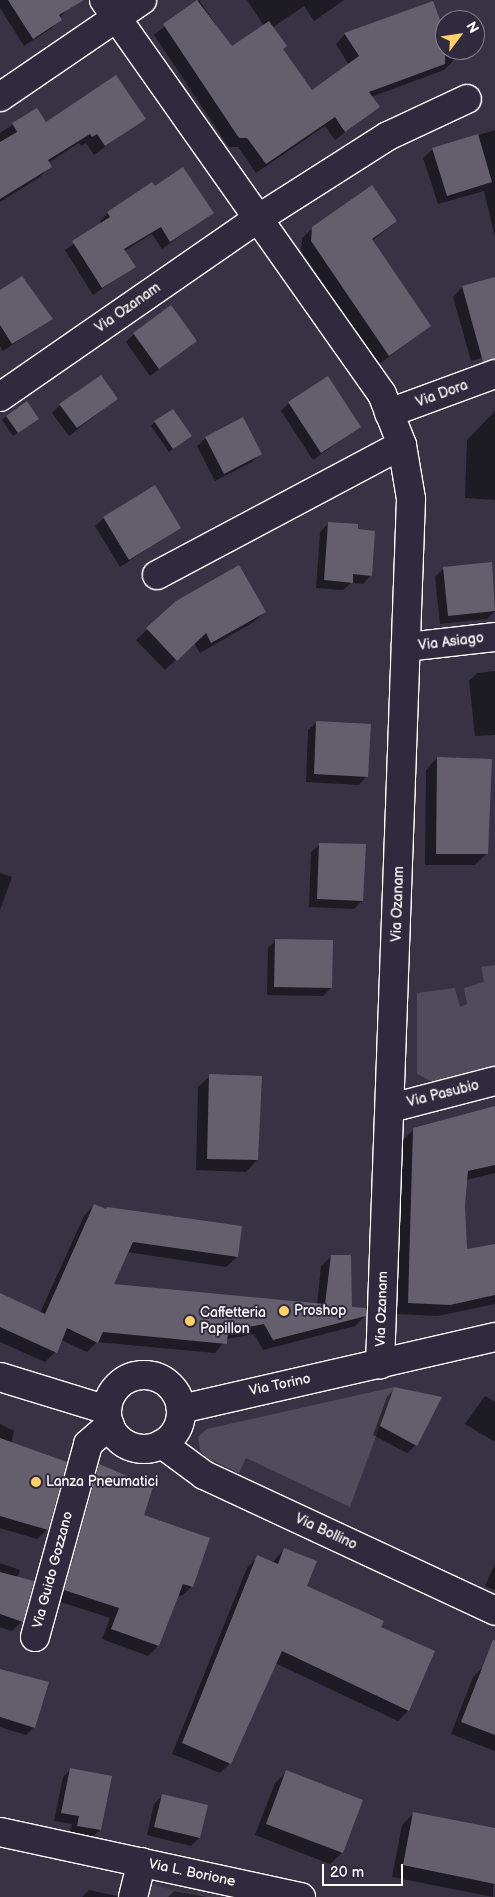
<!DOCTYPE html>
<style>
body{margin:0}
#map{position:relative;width:495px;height:1897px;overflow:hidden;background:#373345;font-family:"Balsamiq Sans",sans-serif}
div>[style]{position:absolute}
.built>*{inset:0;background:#444051}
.green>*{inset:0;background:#514c5c}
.shadow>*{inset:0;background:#0007}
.building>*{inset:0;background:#635f6d}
.roads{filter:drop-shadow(1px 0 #fff) drop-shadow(-1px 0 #fff) drop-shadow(0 1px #fff) drop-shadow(0 -1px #fff)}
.minor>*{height:28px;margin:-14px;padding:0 14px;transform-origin:14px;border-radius:14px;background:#2f2a3d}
.primary>*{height:28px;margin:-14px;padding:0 14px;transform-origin:14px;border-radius:14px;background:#2f2a3d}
.primary>.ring{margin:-14px;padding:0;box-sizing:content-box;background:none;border:28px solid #2f2a3d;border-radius:50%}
.dots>*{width:14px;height:14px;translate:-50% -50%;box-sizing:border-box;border:2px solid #2f2a3d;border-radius:50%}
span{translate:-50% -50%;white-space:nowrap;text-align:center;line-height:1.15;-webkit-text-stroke:4px #2f2a3d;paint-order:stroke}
.street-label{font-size:14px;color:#fff}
.poi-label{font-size:14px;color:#fff}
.left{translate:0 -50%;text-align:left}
.north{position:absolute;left:435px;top:10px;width:50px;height:50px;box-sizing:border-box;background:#2f2a3d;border:1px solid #827f8b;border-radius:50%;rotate:59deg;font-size:14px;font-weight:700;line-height:20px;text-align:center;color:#fff}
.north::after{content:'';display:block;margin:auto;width:18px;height:22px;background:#ffd166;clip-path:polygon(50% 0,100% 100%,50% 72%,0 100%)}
.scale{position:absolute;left:322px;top:1864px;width:81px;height:22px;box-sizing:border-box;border:2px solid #fff;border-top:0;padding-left:6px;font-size:15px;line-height:18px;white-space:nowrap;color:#fff;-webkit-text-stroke:4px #2f2a3d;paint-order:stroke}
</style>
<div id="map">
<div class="built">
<div style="clip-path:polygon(143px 1882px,173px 1890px,214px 1897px,140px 1897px)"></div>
</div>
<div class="green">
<div style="clip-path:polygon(495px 965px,495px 1069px,439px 1085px,417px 1074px,417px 993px,455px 988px,460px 1007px,467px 1004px,464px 988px,484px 982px,481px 967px)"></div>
<div style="clip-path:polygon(394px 1387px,350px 1507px,246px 1458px,239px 1473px,207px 1458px,200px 1450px,198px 1437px,207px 1429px)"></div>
</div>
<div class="shadow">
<div style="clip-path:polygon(0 0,63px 0,68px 8px,52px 28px,24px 46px,0 8px)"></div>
<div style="clip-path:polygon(199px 0,232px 48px,264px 26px,247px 0,344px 0,314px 21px,304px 6px,272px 28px,272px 50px,311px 91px,349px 65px,336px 44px,345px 34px,432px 2px,445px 36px,445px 50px,450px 50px,454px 60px,444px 70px,371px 97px,378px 107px,335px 140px,325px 126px,256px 173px,238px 147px,229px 147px,154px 35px)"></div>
<div style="clip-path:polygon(37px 109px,46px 124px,144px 118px,94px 155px,86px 143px,81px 146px,79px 143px,48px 163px,50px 166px,40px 177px,0 202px,0 133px)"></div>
<div style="clip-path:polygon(495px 130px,495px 237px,484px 191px,438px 204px,423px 158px,433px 149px)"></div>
<div style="clip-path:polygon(155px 187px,212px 213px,162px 249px,152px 234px,124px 251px,134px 267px,93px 295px,65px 250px,102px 224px,100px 221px,108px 213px)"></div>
<div style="clip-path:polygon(396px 221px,372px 241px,430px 326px,378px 365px,301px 251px,302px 238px,313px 228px)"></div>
<div style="clip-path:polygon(495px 278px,495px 354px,471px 361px,453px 297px,462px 287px)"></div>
<div style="clip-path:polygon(0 291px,51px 319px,3px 351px,0 346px)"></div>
<div style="clip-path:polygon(134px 334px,195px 341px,150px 376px,126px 342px)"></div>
<div style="clip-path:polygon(116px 399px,69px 436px,52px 413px,60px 405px)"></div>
<div style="clip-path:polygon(289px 403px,360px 426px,313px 460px,281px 411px)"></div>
<div style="clip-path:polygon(495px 411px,495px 500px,465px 498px,467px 440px)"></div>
<div style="clip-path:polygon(6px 416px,37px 419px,13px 436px,2px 420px)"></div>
<div style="clip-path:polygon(155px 422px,191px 436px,169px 452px,151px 426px)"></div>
<div style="clip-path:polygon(206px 438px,260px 454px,252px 462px,215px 481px,197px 446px)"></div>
<div style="clip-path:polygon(104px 518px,179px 528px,120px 567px,95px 526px)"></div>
<div style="clip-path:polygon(329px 523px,371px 575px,363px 584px,351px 583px,343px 590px,316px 588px,320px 532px)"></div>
<div style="clip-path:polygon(491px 564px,495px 611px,487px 619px,440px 624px,435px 577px,444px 568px)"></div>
<div style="clip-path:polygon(176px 602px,264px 612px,254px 622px,200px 653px,194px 643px,165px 670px,136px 640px)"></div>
<div style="clip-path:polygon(495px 671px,495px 735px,475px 736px,469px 681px,477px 673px)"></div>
<div style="clip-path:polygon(317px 722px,367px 776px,359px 785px,306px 782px,308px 730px)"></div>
<div style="clip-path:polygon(437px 758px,487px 853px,475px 865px,425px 865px,426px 770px)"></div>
<div style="clip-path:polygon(320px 844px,362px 901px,354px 909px,309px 907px,311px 852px)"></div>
<div style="clip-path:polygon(0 873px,12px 877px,0 910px)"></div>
<div style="clip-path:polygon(276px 940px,331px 988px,323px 996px,267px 995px,268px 948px)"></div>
<div style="clip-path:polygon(210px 1076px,257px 1160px,246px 1172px,196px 1170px,198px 1087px)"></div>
<div style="clip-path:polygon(495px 1108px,495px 1173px,466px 1180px,463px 1206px,466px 1251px,495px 1245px,495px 1304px,438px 1316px,397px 1314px,402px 1141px,414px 1129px)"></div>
<div style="clip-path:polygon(94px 1205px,237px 1257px,226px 1267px,127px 1252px,112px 1285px,317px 1304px,321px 1266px,332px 1256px,350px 1308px,365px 1316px,355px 1326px,263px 1350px,254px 1334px,226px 1339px,215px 1353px,97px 1342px,87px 1352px,61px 1340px,55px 1352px,45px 1362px,0 1342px,0 1294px,40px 1313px,84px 1216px)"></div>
<div style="clip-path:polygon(395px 1388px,416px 1445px,407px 1453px,373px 1435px,387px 1397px)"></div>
<div style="clip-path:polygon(485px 1396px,495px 1402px,495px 1442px,465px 1424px)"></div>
<div style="clip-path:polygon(0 1424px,14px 1431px,11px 1444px,47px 1530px,37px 1539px,0 1528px)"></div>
<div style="clip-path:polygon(100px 1465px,142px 1516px,192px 1586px,182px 1596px,178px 1595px,158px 1646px,148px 1656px,102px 1639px,110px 1618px,55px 1600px,90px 1475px)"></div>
<div style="clip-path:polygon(284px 1549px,305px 1587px,380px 1628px,434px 1652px,408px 1711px,398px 1721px,275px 1663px,230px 1763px,220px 1773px,172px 1754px,247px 1568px,257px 1557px,272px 1563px)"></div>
<div style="clip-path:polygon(0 1563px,20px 1570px,17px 1578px,22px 1621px,12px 1631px,0 1627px)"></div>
<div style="clip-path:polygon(495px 1564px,495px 1590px,485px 1586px)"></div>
<div style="clip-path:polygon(484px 1666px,495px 1670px,495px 1751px,451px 1734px,473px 1677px)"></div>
<div style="clip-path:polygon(0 1670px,34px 1727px,26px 1735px,0 1727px)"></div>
<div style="clip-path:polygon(71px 1769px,110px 1777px,100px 1830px,91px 1838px,69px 1834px,72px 1824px,54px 1821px,63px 1777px)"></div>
<div style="clip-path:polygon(287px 1772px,361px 1801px,342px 1853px,330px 1864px,255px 1835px,275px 1783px)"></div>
<div style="clip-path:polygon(163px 1795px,207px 1806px,199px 1838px,191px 1846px,147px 1835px,154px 1804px)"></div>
<div style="clip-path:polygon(414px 1813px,495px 1829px,493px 1897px,392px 1877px,402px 1825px)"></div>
<div style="clip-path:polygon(89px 1890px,117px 1896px,117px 1897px,82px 1897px)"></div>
<div style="clip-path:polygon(174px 1891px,207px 1897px,168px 1897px)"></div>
</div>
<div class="building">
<div style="clip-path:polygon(8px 0,84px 0,59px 15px,62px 20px,33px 39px)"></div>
<div style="clip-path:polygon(197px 0,232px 46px,269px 21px,287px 46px,283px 49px,312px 90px,359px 56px,344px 33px,433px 1px,445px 33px,445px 64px,369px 92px,380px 107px,345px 132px,335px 117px,266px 164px,247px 138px,239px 138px,163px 24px)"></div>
<div style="clip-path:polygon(116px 75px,146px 119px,105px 146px,97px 134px,92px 137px,90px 134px,48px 160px,52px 167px,0 199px,0 142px,17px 132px,12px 123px,37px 108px,46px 122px)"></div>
<div style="clip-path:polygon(478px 134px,492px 182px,447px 196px,432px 148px)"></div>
<div style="clip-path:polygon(183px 167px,214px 213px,170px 242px,161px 227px,124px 249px,136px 267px,102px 288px,72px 241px,110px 217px,107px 212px,152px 182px,155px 186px)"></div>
<div style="clip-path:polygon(372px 185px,397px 221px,372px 239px,431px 326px,389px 356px,311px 241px,312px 227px)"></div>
<div style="clip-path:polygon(22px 276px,53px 319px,12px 344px,0 325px,0 290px)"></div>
<div style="clip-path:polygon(495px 277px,495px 359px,483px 362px,462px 286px)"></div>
<div style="clip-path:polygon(171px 305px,197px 341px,159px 369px,133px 333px)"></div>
<div style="clip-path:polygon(101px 375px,118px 399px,77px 428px,59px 404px)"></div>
<div style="clip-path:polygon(328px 376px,361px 427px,321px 453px,288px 402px)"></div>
<div style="clip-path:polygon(27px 401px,39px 419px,18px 433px,6px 416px)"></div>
<div style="clip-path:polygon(173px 409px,192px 436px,173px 449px,154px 421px)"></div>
<div style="clip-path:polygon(243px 417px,262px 454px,224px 474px,205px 437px)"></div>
<div style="clip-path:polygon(155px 485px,181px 528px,129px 560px,103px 517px)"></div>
<div style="clip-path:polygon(328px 522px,358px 524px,358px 529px,375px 531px,372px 576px,353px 574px,353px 583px,324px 580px)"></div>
<div style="clip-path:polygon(492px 562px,495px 611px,448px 616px,443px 567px)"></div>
<div style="clip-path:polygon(239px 565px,266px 612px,211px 643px,206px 633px,177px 661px,146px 628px,176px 601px)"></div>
<div style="clip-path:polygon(316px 721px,371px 724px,368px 777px,314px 774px)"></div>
<div style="clip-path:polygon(437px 757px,492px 759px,488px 854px,436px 854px)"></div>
<div style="clip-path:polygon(319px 843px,366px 844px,363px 901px,317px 899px)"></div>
<div style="clip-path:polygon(275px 939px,333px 940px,332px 988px,274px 987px)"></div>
<div style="clip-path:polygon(209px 1074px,262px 1076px,258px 1160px,207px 1159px)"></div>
<div style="clip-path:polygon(495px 1106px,495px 1165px,468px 1171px,465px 1206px,467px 1249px,495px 1244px,495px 1295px,450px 1305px,408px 1303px,413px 1128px)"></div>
<div style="clip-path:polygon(94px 1204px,106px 1209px,107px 1207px,242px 1226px,238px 1257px,133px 1242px,114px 1284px,325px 1304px,331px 1255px,351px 1255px,352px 1307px,366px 1308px,366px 1316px,273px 1340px,264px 1324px,228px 1331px,227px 1344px,103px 1332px,98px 1343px,67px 1328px,57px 1353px,0 1327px,0 1293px,45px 1314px)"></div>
<div style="clip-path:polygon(394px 1387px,442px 1397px,417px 1446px,380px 1426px)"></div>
<div style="clip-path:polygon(0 1438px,67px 1462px,48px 1530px,0 1516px)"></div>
<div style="clip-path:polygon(99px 1464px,153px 1487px,144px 1515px,210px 1538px,193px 1587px,183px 1584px,159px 1646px,111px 1629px,119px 1608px,64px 1590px)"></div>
<div style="clip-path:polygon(284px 1548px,317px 1561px,307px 1586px,384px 1621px,381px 1627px,435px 1651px,409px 1711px,282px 1651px,231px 1764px,182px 1743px,257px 1555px,278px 1564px)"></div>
<div style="clip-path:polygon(0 1572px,34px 1581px,23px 1622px,0 1614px)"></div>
<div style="clip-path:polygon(493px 1640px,495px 1640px,495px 1735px,461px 1722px)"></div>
<div style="clip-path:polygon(0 1669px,49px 1682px,35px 1728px,0 1717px)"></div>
<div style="clip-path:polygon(70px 1768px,112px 1776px,101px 1830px,77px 1826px,79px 1816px,61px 1813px)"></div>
<div style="clip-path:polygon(286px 1770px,363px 1800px,343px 1853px,266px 1824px)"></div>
<div style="clip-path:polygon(162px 1794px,208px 1805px,200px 1838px,154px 1827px)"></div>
<div style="clip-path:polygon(413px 1812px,495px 1828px,495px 1884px,403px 1865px)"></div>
</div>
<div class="roads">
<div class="minor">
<div style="left:104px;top:0;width:482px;rotate:54.8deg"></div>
<div style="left:382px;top:394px;width:55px;rotate:68.6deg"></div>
<div style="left:402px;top:445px;width:55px;rotate:80.5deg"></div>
<div style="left:411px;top:499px;width:866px;rotate:92.05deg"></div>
<div style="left:0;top:97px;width:172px;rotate:-34.3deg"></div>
<div style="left:0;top:397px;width:311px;rotate:-34.7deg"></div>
<div style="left:256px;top:220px;width:156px;rotate:-32.5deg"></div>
<div style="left:388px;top:136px;width:87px;rotate:-25.1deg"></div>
<div style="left:389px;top:413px;width:113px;rotate:-20.2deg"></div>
<div style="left:157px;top:575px;width:277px;rotate:-28deg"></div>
<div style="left:406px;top:647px;width:90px;rotate:-6.4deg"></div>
<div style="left:391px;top:1108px;width:107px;rotate:-14.6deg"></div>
<div style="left:162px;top:1444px;width:52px;rotate:36.4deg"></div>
<div style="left:204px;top:1475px;width:321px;rotate:25deg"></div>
<div style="left:35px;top:1637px;width:200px;rotate:-74.6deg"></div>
<div style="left:88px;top:1444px;width:29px;rotate:-41deg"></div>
<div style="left:0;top:1832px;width:308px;rotate:12.2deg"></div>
<div style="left:133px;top:1897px;width:36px;rotate:-76deg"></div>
</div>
<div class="primary">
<div class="ring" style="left:107px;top:1375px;width:46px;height:46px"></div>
<div style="left:0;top:1377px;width:112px;rotate:17.1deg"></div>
<div style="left:181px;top:1409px;width:322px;rotate:-12.9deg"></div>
</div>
</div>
<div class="dots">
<div style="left:284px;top:1311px;background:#ffd166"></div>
<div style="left:190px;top:1321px;background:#ffd166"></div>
<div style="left:36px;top:1482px;background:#ffd166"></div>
</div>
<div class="street-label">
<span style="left:128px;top:308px;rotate:-35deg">Via Ozanam</span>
<span style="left:442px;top:394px;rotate:-20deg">Via Dora</span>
<span style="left:451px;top:642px;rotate:-7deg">Via Asiago</span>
<span style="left:398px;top:904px;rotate:-88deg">Via Ozanam</span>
<span style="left:443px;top:1094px;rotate:-14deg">Via Pasubio</span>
<span style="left:382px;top:1309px;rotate:-88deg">Via Ozanam</span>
<span style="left:280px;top:1385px;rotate:-12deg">Via Torino</span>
<span style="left:326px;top:1532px;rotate:25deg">Via Bollino</span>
<span style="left:53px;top:1570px;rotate:-75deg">Via Guido Gozzano</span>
<span style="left:192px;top:1873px;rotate:12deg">Via L. Borione</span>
</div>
<div class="poi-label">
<span class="left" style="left:294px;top:1311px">Proshop</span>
<span class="left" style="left:200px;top:1321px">Caffetteria<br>Papillon</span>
<span class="left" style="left:46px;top:1482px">Lanza Pneumatici</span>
</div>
<div class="north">N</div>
<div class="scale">20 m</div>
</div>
